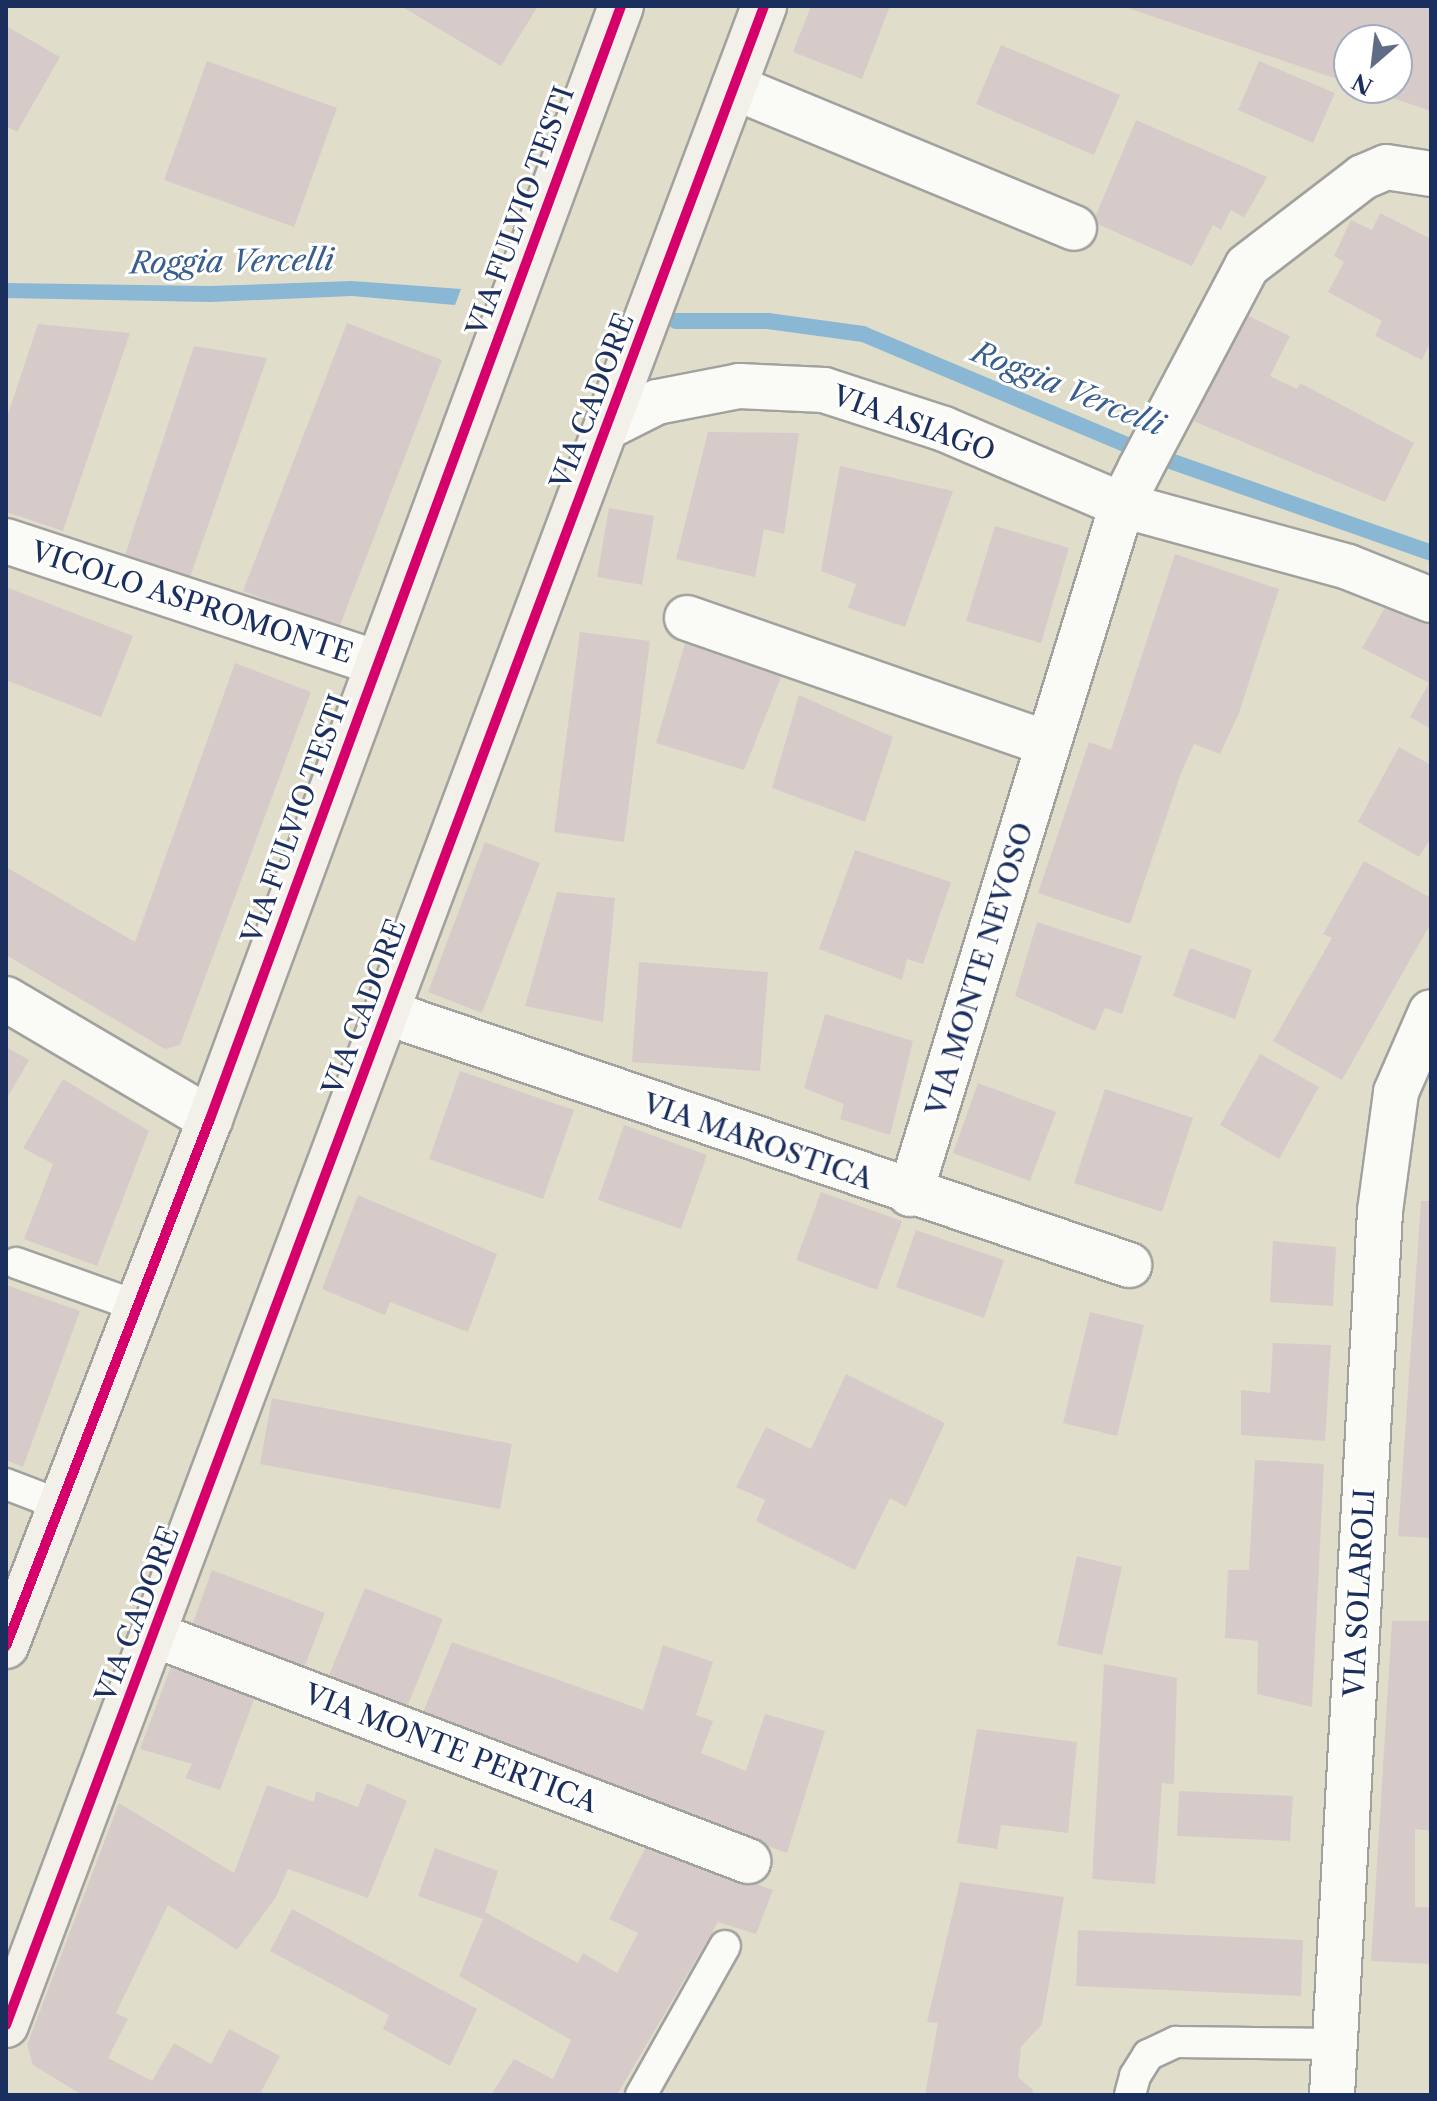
<!DOCTYPE html>
<style>
body{margin:0}
#map{position:relative;width:1437px;height:2101px;overflow:hidden;background:#e1ddcb;font-family:"Libre Caslon Text",serif}
div>[style]{position:absolute}
.water>*{inset:0;background:#8ab7d4}
.stream>*{height:16px;margin:-8px;padding:0 8px;transform-origin:8px;border-radius:8px;background:#8ab7d4}
.building>*{inset:0;background:#d7cbca}
.roads{filter:drop-shadow(2px 0 #a1a29d) drop-shadow(-2px 0 #a1a29d) drop-shadow(0 2px #a1a29d) drop-shadow(0 -2px #a1a29d)}
.lane>*{height:30px;margin:-15px;padding:0 15px;transform-origin:15px;border-radius:15px;background:#fafaf7}
.street>*{height:44px;margin:-22px;padding:0 22px;transform-origin:22px;border-radius:22px;background:#fafaf7}
.secondary>*{height:44px;margin:-22px;padding:0 22px;transform-origin:22px;border-radius:22px;background:#f3f0e9}
.cycleway>*{height:10px;margin:-5px;padding:0 5px;transform-origin:5px;border-radius:5px;background:#d6006c}
span{translate:-50% -50%;white-space:nowrap;text-align:center;line-height:1.15;-webkit-text-stroke:6px #fff;paint-order:stroke}
.street-label{font-size:28px;color:#1b2f5e}
.water-label{font-size:30px;color:#385f8f;font-style:italic}
.frame{position:absolute;inset:0;border:8px solid #1b2f5e;pointer-events:none}
.north{position:absolute;left:1333px;top:24px;width:80px;height:80px;box-sizing:border-box;background:#fff;border:2px solid #a4acbf;border-radius:50%;rotate:208deg;font-size:22px;font-weight:700;line-height:32px;text-align:center;color:#1b2f5e}
.north::after{content:'';display:block;margin:auto;width:28px;height:36px;background:#606c84;clip-path:polygon(50% 0,100% 100%,50% 72%,0 100%)}
</style>
<div id="map">
<div class="water">
<div style="clip-path:polygon(352px 281px,461px 289px,455px 305px,352px 296px,210px 302px,6px 298px,6px 283px,210px 286px)"></div>
</div>
<div class="stream">
<div style="left:676px;top:321px;width:92px"></div>
<div style="left:768px;top:321px;width:96px;rotate:7.8deg"></div>
<div style="left:863px;top:334px;width:303px;rotate:22.8deg"></div>
<div style="left:1142px;top:451px;width:306px;rotate:19.4deg"></div>
</div>
<div class="building">
<div style="clip-path:polygon(401px 6px,538px 6px,501px 66px)"></div>
<div style="clip-path:polygon(811px 6px,890px 6px,862px 79px,793px 52px)"></div>
<div style="clip-path:polygon(1122px 6px,1431px 6px,1431px 111px,1366px 89px,1397px 88px,1397px 40px,1349px 40px,1349px 83px)"></div>
<div style="clip-path:polygon(6px 26px,60px 57px,17px 132px,6px 126px)"></div>
<div style="clip-path:polygon(1001px 45px,1120px 95px,1094px 155px,976px 104px)"></div>
<div style="clip-path:polygon(207px 61px,337px 108px,294px 227px,164px 180px)"></div>
<div style="clip-path:polygon(1259px 61px,1335px 93px,1313px 143px,1238px 110px)"></div>
<div style="clip-path:polygon(1136px 120px,1267px 177px,1244px 218px,1231px 210px,1221px 230px,1213px 225px,1192px 266px,1093px 222px)"></div>
<div style="clip-path:polygon(1380px 213px,1431px 239px,1431px 341px,1422px 360px,1375px 336px,1382px 321px,1328px 292px,1344px 262px,1334px 256px,1351px 220px,1372px 230px)"></div>
<div style="clip-path:polygon(1238px 311px,1290px 336px,1270px 376px,1297px 389px,1300px 383px,1414px 443px,1385px 502px,1186px 418px)"></div>
<div style="clip-path:polygon(347px 323px,442px 360px,339px 628px,243px 591px)"></div>
<div style="clip-path:polygon(38px 324px,130px 333px,63px 531px,6px 512px,6px 420px)"></div>
<div style="clip-path:polygon(194px 346px,267px 358px,190px 577px,125px 555px)"></div>
<div style="clip-path:polygon(708px 432px,799px 433px,784px 534px,764px 529px,755px 577px,676px 559px)"></div>
<div style="clip-path:polygon(840px 466px,953px 491px,905px 627px,848px 608px,856px 584px,821px 571px)"></div>
<div style="clip-path:polygon(609px 508px,654px 516px,642px 585px,597px 577px)"></div>
<div style="clip-path:polygon(995px 526px,1069px 548px,1041px 643px,966px 621px)"></div>
<div style="clip-path:polygon(1175px 554px,1279px 589px,1239px 713px,1220px 754px,1194px 744px,1181px 773px,1130px 924px,1038px 893px,1089px 742px,1111px 750px)"></div>
<div style="clip-path:polygon(6px 587px,133px 636px,101px 717px,6px 680px)"></div>
<div style="clip-path:polygon(1388px 602px,1431px 625px,1431px 729px,1410px 717px,1429px 683px,1362px 648px)"></div>
<div style="clip-path:polygon(580px 632px,650px 641px,624px 842px,554px 832px)"></div>
<div style="clip-path:polygon(685px 643px,782px 675px,744px 770px,656px 743px)"></div>
<div style="clip-path:polygon(235px 663px,311px 692px,180px 1045px,165px 1049px,6px 955px,6px 867px,135px 942px)"></div>
<div style="clip-path:polygon(799px 695px,893px 737px,865px 822px,772px 788px)"></div>
<div style="clip-path:polygon(1399px 747px,1431px 765px,1431px 838px,1419px 857px,1358px 822px)"></div>
<div style="clip-path:polygon(485px 842px,540px 863px,482px 1013px,428px 992px)"></div>
<div style="clip-path:polygon(855px 850px,951px 882px,923px 964px,907px 959px,902px 980px,819px 949px)"></div>
<div style="clip-path:polygon(1364px 861px,1431px 898px,1431px 923px,1342px 1080px,1273px 1041px,1332px 938px,1323px 934px)"></div>
<div style="clip-path:polygon(557px 892px,615px 898px,603px 1022px,525px 1006px)"></div>
<div style="clip-path:polygon(1037px 922px,1142px 956px,1122px 1014px,1105px 1008px,1095px 1031px,1015px 996px)"></div>
<div style="clip-path:polygon(1190px 948px,1252px 970px,1235px 1019px,1173px 996px)"></div>
<div style="clip-path:polygon(639px 962px,768px 972px,760px 1071px,632px 1062px)"></div>
<div style="clip-path:polygon(825px 1014px,913px 1041px,890px 1135px,840px 1119px,844px 1104px,804px 1088px)"></div>
<div style="clip-path:polygon(6px 1047px,29px 1060px,6px 1100px)"></div>
<div style="clip-path:polygon(1260px 1054px,1319px 1087px,1279px 1159px,1220px 1125px)"></div>
<div style="clip-path:polygon(460px 1071px,574px 1110px,543px 1199px,429px 1159px)"></div>
<div style="clip-path:polygon(63px 1079px,149px 1131px,97px 1266px,24px 1239px,53px 1164px,23px 1148px)"></div>
<div style="clip-path:polygon(978px 1083px,1056px 1112px,1030px 1181px,953px 1153px)"></div>
<div style="clip-path:polygon(1105px 1089px,1193px 1118px,1162px 1212px,1074px 1183px)"></div>
<div style="clip-path:polygon(624px 1125px,707px 1155px,681px 1229px,598px 1200px)"></div>
<div style="clip-path:polygon(821px 1192px,902px 1221px,877px 1290px,796px 1260px)"></div>
<div style="clip-path:polygon(358px 1195px,497px 1254px,468px 1332px,390px 1302px,385px 1315px,322px 1289px)"></div>
<div style="clip-path:polygon(1421px 1201px,1431px 1201px,1431px 1538px,1398px 1536px)"></div>
<div style="clip-path:polygon(916px 1230px,1004px 1260px,984px 1318px,896px 1287px)"></div>
<div style="clip-path:polygon(1273px 1241px,1336px 1247px,1333px 1306px,1270px 1302px)"></div>
<div style="clip-path:polygon(6px 1285px,80px 1311px,23px 1467px,6px 1460px)"></div>
<div style="clip-path:polygon(1090px 1312px,1144px 1325px,1117px 1436px,1063px 1423px)"></div>
<div style="clip-path:polygon(1273px 1343px,1331px 1345px,1325px 1441px,1241px 1435px,1241px 1390px,1270px 1393px)"></div>
<div style="clip-path:polygon(846px 1374px,945px 1423px,906px 1507px,890px 1498px,855px 1570px,756px 1521px,765px 1500px,736px 1487px,766px 1427px,811px 1449px)"></div>
<div style="clip-path:polygon(272px 1398px,512px 1444px,500px 1509px,260px 1464px)"></div>
<div style="clip-path:polygon(1255px 1460px,1324px 1464px,1312px 1707px,1257px 1694px,1258px 1641px,1225px 1638px,1228px 1570px,1249px 1570px)"></div>
<div style="clip-path:polygon(1077px 1556px,1122px 1567px,1102px 1655px,1057px 1645px)"></div>
<div style="clip-path:polygon(212px 1570px,325px 1613px,303px 1671px,191px 1628px)"></div>
<div style="clip-path:polygon(365px 1588px,443px 1619px,405px 1712px,327px 1680px)"></div>
<div style="clip-path:polygon(1392px 1621px,1431px 1621px,1431px 1831px,1415px 1829px,1415px 1907px,1431px 1907px,1431px 1964px,1371px 1961px)"></div>
<div style="clip-path:polygon(452px 1642px,643px 1710px,663px 1645px,713px 1662px,696px 1715px,713px 1721px,701px 1753px,746px 1771px,765px 1714px,825px 1731px,787px 1853px,421px 1717px)"></div>
<div style="clip-path:polygon(172px 1664px,255px 1697px,220px 1790px,185px 1778px,192px 1764px,140px 1749px)"></div>
<div style="clip-path:polygon(1104px 1664px,1177px 1678px,1174px 1784px,1162px 1783px,1155px 1884px,1092px 1879px)"></div>
<div style="clip-path:polygon(977px 1729px,1077px 1742px,1068px 1833px,1001px 1825px,997px 1849px,957px 1843px)"></div>
<div style="clip-path:polygon(367px 1783px,407px 1801px,368px 1898px,288px 1869px,276px 1897px,237px 1950px,168px 1905px,116px 2013px,128px 2019px,108px 2058px,152px 2081px,174px 2043px,211px 2064px,229px 2029px,280px 2056px,261px 2092px,267px 2095px,82px 2095px,33px 2065px,27px 2045px,119px 1803px,234px 1873px,267px 1785px,314px 1802px,316px 1791px,358px 1807px)"></div>
<div style="clip-path:polygon(1179px 1791px,1293px 1796px,1290px 1841px,1177px 1836px)"></div>
<div style="clip-path:polygon(647px 1845px,773px 1890px,756px 1934px,718px 1922px,617px 2095px,491px 2095px,514px 2059px,553px 2079px,571px 2040px,459px 1976px,483px 1919px,418px 1896px,435px 1848px,498px 1871px,485px 1912px,578px 1963px,583px 1953px,617px 1973px,638px 1933px,609px 1919px)"></div>
<div style="clip-path:polygon(960px 1882px,1064px 1897px,1042px 2024px,1021px 2047px,1018px 2077px,1033px 2090px,1032px 2095px,925px 2095px,938px 2023px,927px 2022px)"></div>
<div style="clip-path:polygon(292px 1909px,477px 2009px,450px 2066px,383px 2029px,389px 2015px,270px 1951px)"></div>
<div style="clip-path:polygon(1078px 1930px,1303px 1940px,1301px 1996px,1076px 1986px)"></div>
</div>
<div class="roads">
<div class="lane">
<div style="left:16px;top:1263px;width:128px;rotate:19.6deg"></div>
<div style="left:6px;top:1484px;width:59px;rotate:20.9deg"></div>
<div style="left:641px;top:2095px;width:171px;rotate:-60.6deg"></div>
<div style="left:1130px;top:2095px;width:20px;rotate:-75deg"></div>
<div style="left:1135px;top:2076px;width:25px;rotate:-58deg"></div>
<div style="left:1148px;top:2055px;width:31px;rotate:-25deg"></div>
<div style="left:1176px;top:2042px;width:158px;rotate:0.7deg"></div>
</div>
<div class="street">
<div style="left:734px;top:87px;width:368px;rotate:22.5deg"></div>
<div style="left:607px;top:427px;width:56px;rotate:-26.6deg"></div>
<div style="left:657px;top:402px;width:84px;rotate:-11deg"></div>
<div style="left:739px;top:386px;width:85px;rotate:2.7deg"></div>
<div style="left:824px;top:390px;width:126px;rotate:18deg"></div>
<div style="left:944px;top:429px;width:194px;rotate:23.1deg"></div>
<div style="left:1122px;top:505px;width:234px;rotate:15.3deg"></div>
<div style="left:1348px;top:567px;width:89px;rotate:21.7deg"></div>
<div style="left:6px;top:541px;width:391px;rotate:18.2deg"></div>
<div style="left:687px;top:618px;width:382px;rotate:19.2deg"></div>
<div style="left:6px;top:999px;width:237px;rotate:30.5deg"></div>
<div style="left:388px;top:1013px;width:783px;rotate:18.78deg"></div>
<div style="left:910px;top:1194px;width:721px;rotate:-72.9deg"></div>
<div style="left:1122px;top:505px;width:40px;rotate:-63.4deg"></div>
<div style="left:1140px;top:469px;width:229px;rotate:-62.2deg"></div>
<div style="left:1247px;top:266px;width:146px;rotate:-37.5deg"></div>
<div style="left:1363px;top:177px;width:25px;rotate:-23deg"></div>
<div style="left:1386px;top:167px;width:46px;rotate:8.8deg"></div>
<div style="left:155px;top:1635px;width:635px;rotate:20.86deg"></div>
<div style="left:1332px;top:2095px;width:885px;rotate:-86.89deg"></div>
<div style="left:1380px;top:1211px;width:120px;rotate:-82.3deg"></div>
<div style="left:1396px;top:1092px;width:87px;rotate:-66.4deg"></div>
</div>
<div class="secondary">
<div style="left:6px;top:1646px;width:565px;rotate:-68.84deg"></div>
<div style="left:210px;top:1119px;width:1186px;rotate:-69.73deg"></div>
<div style="left:6px;top:2025px;width:2157px;rotate:-69.42deg"></div>
</div>
</div>
<div class="cycleway">
<div style="left:6px;top:1646px;width:565px;rotate:-68.84deg"></div>
<div style="left:210px;top:1119px;width:1186px;rotate:-69.73deg"></div>
<div style="left:6px;top:2025px;width:2157px;rotate:-69.42deg"></div>
</div>
<div class="street-label">
<span style="left:520px;top:211px;rotate:-70deg">VIA FULVIO TESTI</span>
<span style="left:592px;top:401px;rotate:-69deg">VIA CADORE</span>
<span style="left:914px;top:423px;rotate:20deg">VIA ASIAGO</span>
<span style="left:192px;top:602px;rotate:18deg">VICOLO ASPROMONTE</span>
<span style="left:295px;top:819px;rotate:-70deg">VIA FULVIO TESTI</span>
<span style="left:979px;top:969px;rotate:-73deg">VIA MONTE NEVOSO</span>
<span style="left:364px;top:1007px;rotate:-69deg">VIA CADORE</span>
<span style="left:758px;top:1141px;rotate:19deg">VIA MAROSTICA</span>
<span style="left:1359px;top:1593px;rotate:-87deg">VIA SOLAROLI</span>
<span style="left:137px;top:1614px;rotate:-69deg">VIA CADORE</span>
<span style="left:451px;top:1748px;rotate:21deg">VIA MONTE PERTICA</span>
</div>
<div class="water-label">
<span style="left:232px;top:262px;rotate:-1deg">Roggia Vercelli</span>
<span style="left:1068px;top:389px;rotate:22deg">Roggia Vercelli</span>
</div>
<div class="frame"></div>
<div class="north">N</div>
</div>
